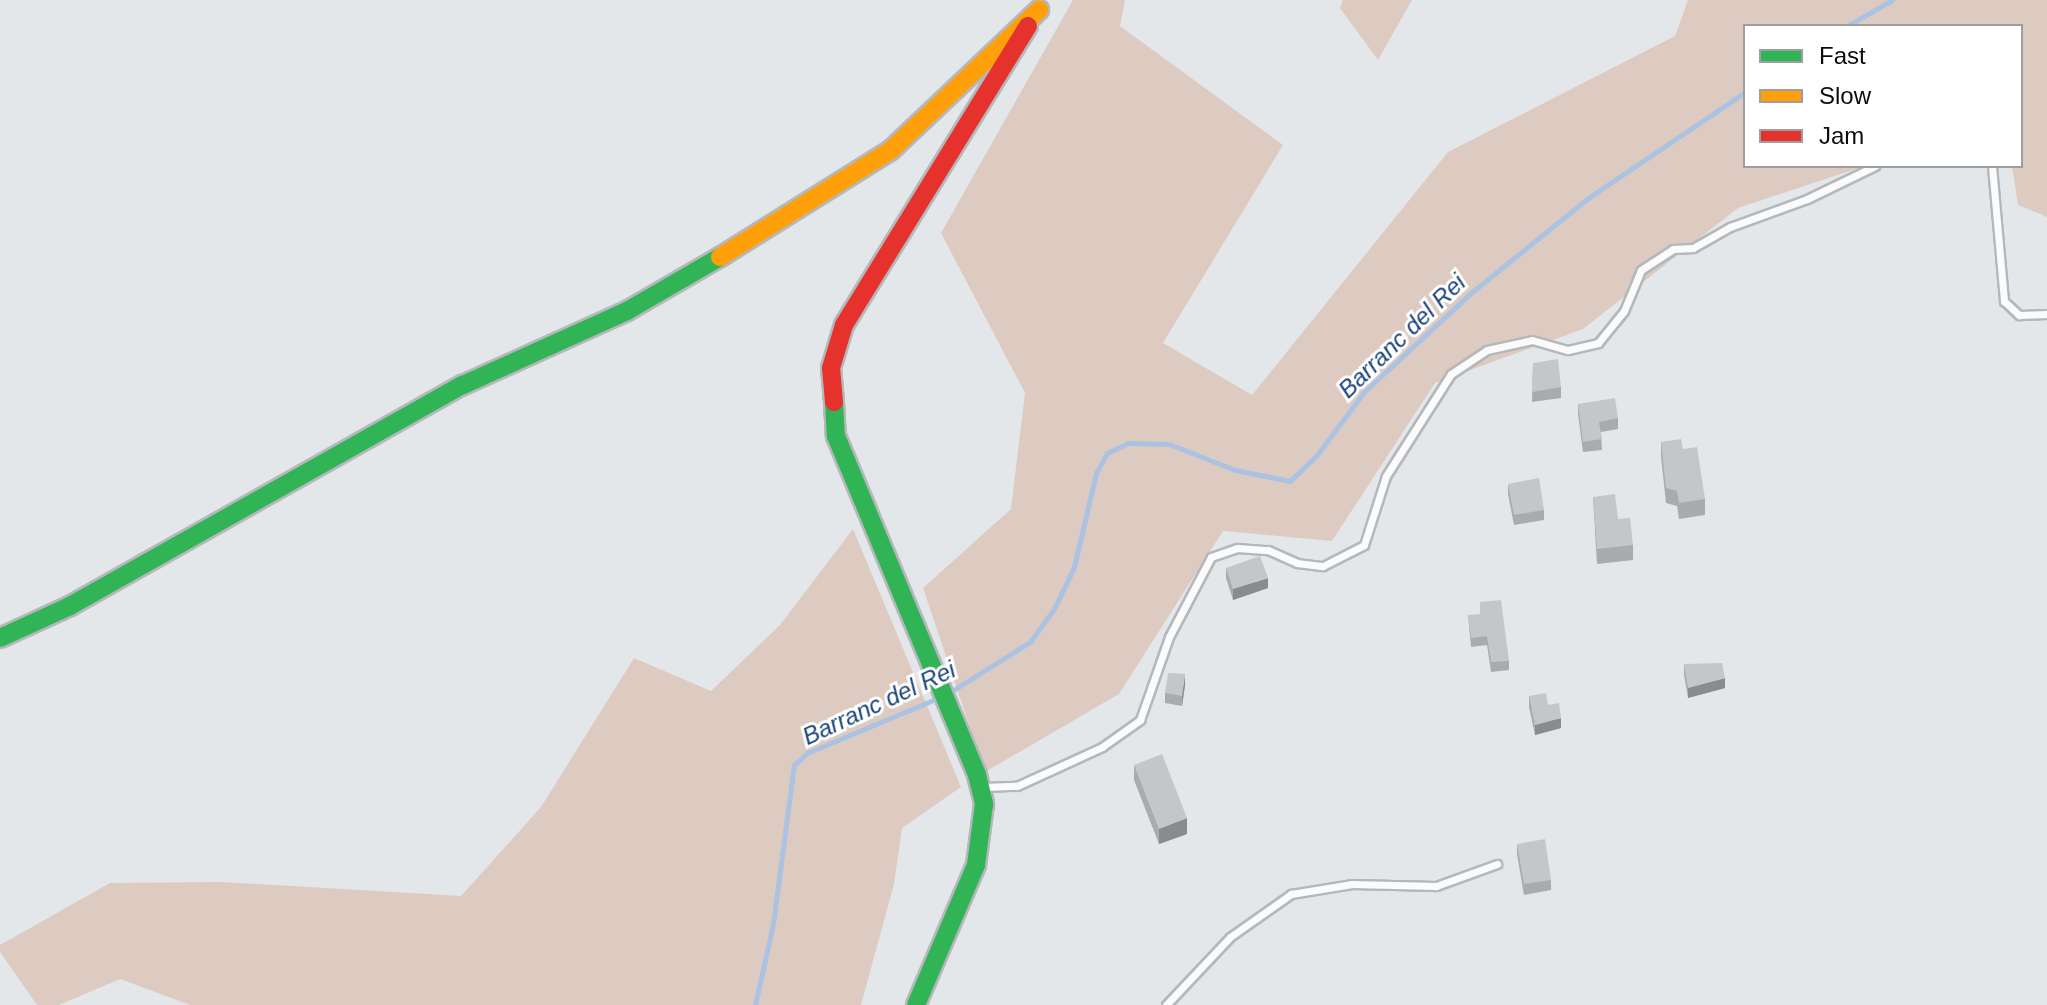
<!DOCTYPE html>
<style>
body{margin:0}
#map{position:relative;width:2047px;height:1005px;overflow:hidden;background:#e4e7ea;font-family:Helvetica,sans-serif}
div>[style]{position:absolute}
.green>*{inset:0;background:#ddcbc1}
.stream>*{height:5px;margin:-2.5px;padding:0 2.5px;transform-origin:2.5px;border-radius:2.5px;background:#abc2e2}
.roads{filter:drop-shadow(2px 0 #b5b8bb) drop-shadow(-2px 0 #b5b8bb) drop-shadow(0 2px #b5b8bb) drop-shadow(0 -2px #b5b8bb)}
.lane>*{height:7px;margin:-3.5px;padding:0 3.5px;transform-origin:3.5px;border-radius:3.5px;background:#fbfbfc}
.fast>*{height:18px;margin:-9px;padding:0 9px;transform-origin:9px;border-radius:9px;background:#30b455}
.slow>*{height:18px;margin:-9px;padding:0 9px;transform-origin:9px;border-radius:9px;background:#ff9f0a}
.jam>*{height:18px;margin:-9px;padding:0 9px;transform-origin:9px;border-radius:9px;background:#e5322d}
.wall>*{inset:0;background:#a9abae}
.shaded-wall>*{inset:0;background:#898b8d}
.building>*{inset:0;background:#c4c7ca}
span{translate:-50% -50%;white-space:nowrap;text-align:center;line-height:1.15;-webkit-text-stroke:6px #fff;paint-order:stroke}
.water-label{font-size:24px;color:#1b447a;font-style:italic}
.legend{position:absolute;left:1743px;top:24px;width:280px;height:144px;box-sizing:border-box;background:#fff;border:2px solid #9d9e9f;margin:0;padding:10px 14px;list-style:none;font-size:24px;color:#0a0c0e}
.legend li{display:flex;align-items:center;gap:16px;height:40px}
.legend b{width:40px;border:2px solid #9d9e9f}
</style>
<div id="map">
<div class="green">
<div style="clip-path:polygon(1073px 0,1125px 0,1120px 26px,1283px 145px,1163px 343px,1252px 395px,1448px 152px,1675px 36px,1688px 0,2047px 0,2047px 217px,2018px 205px,2012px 166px,2021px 166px,2021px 26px,1745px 26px,1745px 166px,1865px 166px,1738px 208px,1583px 329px,1435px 383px,1332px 541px,1223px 531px,1119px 694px,985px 772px,923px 588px,1011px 509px,1025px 393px,941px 233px)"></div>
<div style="clip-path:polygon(1343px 0,1412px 0,1378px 60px,1340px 8px)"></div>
<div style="clip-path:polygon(853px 529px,961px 787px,902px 828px,894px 884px,861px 1005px,190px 1005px,120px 979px,59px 1005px,37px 1005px,0 952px,0 945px,110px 883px,222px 882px,461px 896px,541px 807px,634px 658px,711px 691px,780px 625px)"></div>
</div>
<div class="stream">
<div style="left:1847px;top:26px;width:52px;rotate:-30deg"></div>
<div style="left:947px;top:694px;width:98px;rotate:-32.1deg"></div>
<div style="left:1030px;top:642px;width:41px;rotate:-54deg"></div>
<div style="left:1054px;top:609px;width:47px;rotate:-64.5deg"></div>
<div style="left:1074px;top:567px;width:97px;rotate:-76.8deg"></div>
<div style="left:1096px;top:473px;width:23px;rotate:-61deg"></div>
<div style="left:1107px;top:453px;width:23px;rotate:-25deg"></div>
<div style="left:1128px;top:443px;width:41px;rotate:1.4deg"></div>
<div style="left:1169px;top:444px;width:71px;rotate:21.5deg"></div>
<div style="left:1235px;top:470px;width:56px;rotate:11.3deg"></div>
<div style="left:1290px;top:481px;width:36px;rotate:-44deg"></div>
<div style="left:1316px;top:456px;width:80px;rotate:-53.1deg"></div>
<div style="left:1364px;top:392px;width:147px;rotate:-42.8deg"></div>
<div style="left:1472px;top:292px;width:149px;rotate:-39deg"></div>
<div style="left:1588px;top:198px;width:189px;rotate:-34deg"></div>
<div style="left:755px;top:1005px;width:83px;rotate:-77.5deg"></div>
<div style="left:773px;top:924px;width:160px;rotate:-82.5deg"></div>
<div style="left:794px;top:765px;width:18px;rotate:-43deg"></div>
<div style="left:807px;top:753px;width:142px;rotate:-22.8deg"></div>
</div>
<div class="roads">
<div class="lane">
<div style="left:1992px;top:166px;width:136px;rotate:84.9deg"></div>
<div style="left:2004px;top:301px;width:21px;rotate:43deg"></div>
<div style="left:2019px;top:315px;width:28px;rotate:-2deg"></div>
<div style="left:983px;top:787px;width:34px;rotate:-2deg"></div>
<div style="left:1017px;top:786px;width:94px;rotate:-24.6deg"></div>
<div style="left:1102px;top:747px;width:47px;rotate:-35.4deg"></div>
<div style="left:1140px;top:720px;width:88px;rotate:-70.7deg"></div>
<div style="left:1169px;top:637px;width:90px;rotate:-62.3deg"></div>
<div style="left:1211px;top:557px;width:28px;rotate:-19deg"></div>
<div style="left:1237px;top:548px;width:31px;rotate:4deg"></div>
<div style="left:1268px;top:550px;width:32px;rotate:24deg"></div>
<div style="left:1297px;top:563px;width:26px;rotate:7deg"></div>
<div style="left:1323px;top:566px;width:46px;rotate:-27.1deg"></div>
<div style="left:1364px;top:545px;width:72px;rotate:-72.3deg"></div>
<div style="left:1386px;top:476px;width:121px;rotate:-57.5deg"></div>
<div style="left:1451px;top:374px;width:43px;rotate:-33.7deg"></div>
<div style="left:1487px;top:350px;width:46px;rotate:-12.5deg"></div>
<div style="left:1532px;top:340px;width:37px;rotate:16deg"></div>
<div style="left:1568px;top:350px;width:31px;rotate:-13deg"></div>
<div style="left:1598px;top:343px;width:41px;rotate:-50.9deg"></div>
<div style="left:1624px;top:311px;width:44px;rotate:-67.5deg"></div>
<div style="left:1641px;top:270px;width:38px;rotate:-33deg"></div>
<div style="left:1673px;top:249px;width:20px;rotate:-3deg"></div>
<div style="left:1693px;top:248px;width:43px;rotate:-29.6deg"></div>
<div style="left:1730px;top:227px;width:82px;rotate:-20deg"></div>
<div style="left:1807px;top:199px;width:76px;rotate:-25.9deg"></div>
<div style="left:1166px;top:1005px;width:93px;rotate:-46.7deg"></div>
<div style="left:1230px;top:937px;width:75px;rotate:-35.2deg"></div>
<div style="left:1291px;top:894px;width:62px;rotate:-9.3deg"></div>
<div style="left:1352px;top:884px;width:84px;rotate:1.4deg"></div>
<div style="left:1436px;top:886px;width:65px;rotate:-19.8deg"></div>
</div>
<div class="fast">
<div style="left:834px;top:402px;width:34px;rotate:87deg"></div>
<div style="left:836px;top:436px;width:367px;rotate:67.4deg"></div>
<div style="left:977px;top:775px;width:30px;rotate:76deg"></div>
<div style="left:984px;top:804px;width:62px;rotate:97.5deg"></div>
<div style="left:976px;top:865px;width:152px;rotate:113.2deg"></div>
<div style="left:0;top:638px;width:77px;rotate:-24.6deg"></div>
<div style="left:70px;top:606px;width:451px;rotate:-29.4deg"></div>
<div style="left:463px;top:385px;width:180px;rotate:-24.3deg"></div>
<div style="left:627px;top:311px;width:108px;rotate:-30.1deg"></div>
</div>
<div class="slow">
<div style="left:720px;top:257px;width:202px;rotate:-32deg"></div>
<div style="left:891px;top:150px;width:204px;rotate:-43.4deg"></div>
</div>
<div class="jam">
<div style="left:834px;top:402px;width:34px;rotate:-95deg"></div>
<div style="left:831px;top:368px;width:45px;rotate:-73.2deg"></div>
<div style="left:844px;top:325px;width:351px;rotate:-58.4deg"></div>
</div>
</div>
<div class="wall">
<div style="clip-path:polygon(1533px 363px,1561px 387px,1561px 398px,1532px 402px)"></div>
<div style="clip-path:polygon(1578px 404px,1618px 418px,1618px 429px,1601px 432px,1602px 450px,1583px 452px,1578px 414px)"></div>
<div style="clip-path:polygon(1661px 442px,1683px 449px,1705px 499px,1705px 515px,1679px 519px,1677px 506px,1666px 503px,1661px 457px)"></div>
<div style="clip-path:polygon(1508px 484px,1544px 510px,1544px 520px,1514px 525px,1508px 494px)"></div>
<div style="clip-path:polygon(1593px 497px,1618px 519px,1633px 545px,1633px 560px,1597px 564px)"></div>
<div style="clip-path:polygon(1226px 568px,1268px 588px,1233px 600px,1226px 578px)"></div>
<div style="clip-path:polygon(1468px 615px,1509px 661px,1509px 670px,1491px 672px,1487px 645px,1471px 647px)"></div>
<div style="clip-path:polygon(1684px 664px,1725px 688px,1688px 698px,1684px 675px)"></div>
<div style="clip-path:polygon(1185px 685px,1182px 706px,1165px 703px,1165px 693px)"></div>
<div style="clip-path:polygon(1529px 696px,1548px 705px,1561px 728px,1535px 735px,1529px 707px)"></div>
<div style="clip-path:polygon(1134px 765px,1187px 834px,1159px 844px,1134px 780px)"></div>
<div style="clip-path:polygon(1517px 844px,1551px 880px,1551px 890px,1524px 895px,1517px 854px)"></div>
</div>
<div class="shaded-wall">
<div style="clip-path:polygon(1268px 578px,1268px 588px,1233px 600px,1233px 589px)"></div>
<div style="clip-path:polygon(1185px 674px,1185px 685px,1182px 706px,1182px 696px)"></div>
<div style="clip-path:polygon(1725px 678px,1725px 688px,1688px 698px,1688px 688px)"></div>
<div style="clip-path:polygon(1561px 718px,1561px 728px,1535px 735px,1535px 725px)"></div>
<div style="clip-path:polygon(1187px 818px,1187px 834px,1159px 844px,1159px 829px)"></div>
</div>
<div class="building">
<div style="clip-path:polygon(1558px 359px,1561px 387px,1532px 392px,1533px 363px)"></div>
<div style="clip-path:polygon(1615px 398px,1618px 418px,1599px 422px,1602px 439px,1583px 442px,1578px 404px)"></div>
<div style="clip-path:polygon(1681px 439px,1683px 449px,1697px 447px,1705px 499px,1679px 503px,1677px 491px,1666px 488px,1661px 442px)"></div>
<div style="clip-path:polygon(1539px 478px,1544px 510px,1514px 515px,1508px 484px)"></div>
<div style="clip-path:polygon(1615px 494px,1618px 519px,1630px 518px,1633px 545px,1597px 549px,1593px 497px)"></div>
<div style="clip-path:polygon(1260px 556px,1268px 578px,1233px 589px,1226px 568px)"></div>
<div style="clip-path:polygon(1501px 600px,1509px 661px,1491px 662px,1487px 636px,1471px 638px,1468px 615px,1480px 614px,1480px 602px)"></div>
<div style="clip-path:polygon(1722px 663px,1725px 678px,1688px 688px,1684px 664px)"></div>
<div style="clip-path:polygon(1168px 673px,1185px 674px,1182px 696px,1165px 693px)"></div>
<div style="clip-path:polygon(1546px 693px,1548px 705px,1559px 703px,1561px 718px,1535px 725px,1529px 696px)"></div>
<div style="clip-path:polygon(1162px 754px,1187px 818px,1159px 829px,1134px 765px)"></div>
<div style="clip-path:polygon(1545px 839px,1551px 880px,1524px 884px,1517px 844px)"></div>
</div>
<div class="water-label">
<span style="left:1402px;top:336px;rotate:-44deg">Barranc del Rei</span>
<span style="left:879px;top:703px;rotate:-25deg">Barranc del Rei</span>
</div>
<ul class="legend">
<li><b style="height:10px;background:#30b455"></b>Fast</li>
<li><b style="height:10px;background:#ff9f0a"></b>Slow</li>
<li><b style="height:10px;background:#e5322d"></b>Jam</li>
</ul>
</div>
